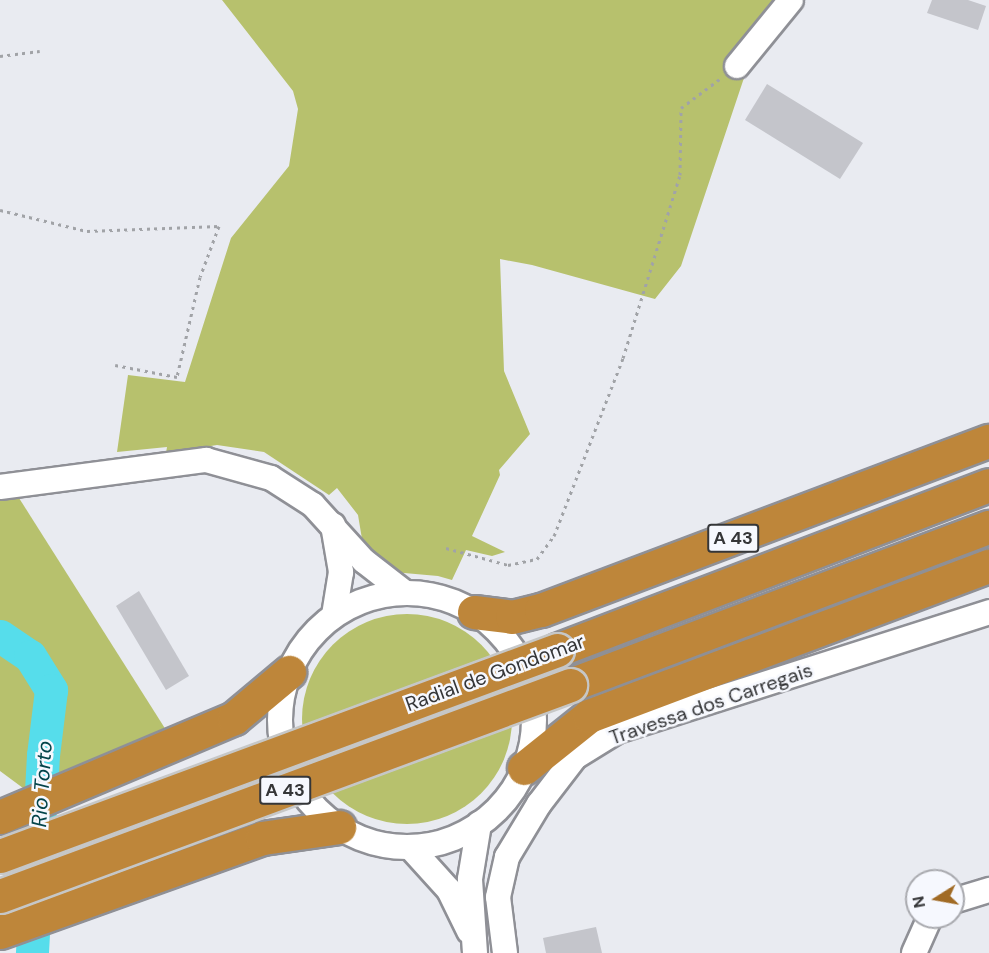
<!DOCTYPE html>
<style>
body{margin:0}
#map{position:relative;width:989px;height:953px;overflow:hidden;background:#e9ebf1;font-family:"DM Sans",sans-serif}
div>[style]{position:absolute}
.green>*{inset:0;background:#b7c16d}
.round{border-radius:50%}
.river>*{height:33px;margin:-16.5px;padding:0 16.5px;transform-origin:16.5px;border-radius:16.5px;background:#56ddeb}
.building>*{inset:0;background:#c4c5cb}
.path>*{height:3px;margin-top:-1.5px;transform-origin:0;background:repeating-linear-gradient(90deg,#a1a3a7 0 3px,transparent 0 7.5px)}
.roads{filter:drop-shadow(2px 0 #8f9096) drop-shadow(-2px 0 #8f9096) drop-shadow(0 2px #8f9096) drop-shadow(0 -2px #8f9096)}
.minor>*{height:24px;margin:-12px;padding:0 12px;transform-origin:12px;border-radius:12px;background:#fff}
.minor>.ring{margin:-12px;padding:0;box-sizing:content-box;background:none;border:24px solid #fff;border-radius:50%}
.highway>*{height:33px;margin:-16.5px;padding:0 16.5px;transform-origin:16.5px;border-radius:16.5px;background:#be863a}
.bridges{filter:drop-shadow(2px 0 #c6c7c7) drop-shadow(-2px 0 #c6c7c7) drop-shadow(0 2px #c6c7c7) drop-shadow(0 -2px #c6c7c7)}
.highway-bridge>*{height:33px;margin:-16.5px;padding:0 16.5px;transform-origin:16.5px;border-radius:16.5px;background:#be863a}
span{translate:-50% -50%;white-space:nowrap;text-align:center;line-height:1.15;-webkit-text-stroke:5px #f6f8fe;paint-order:stroke}
.shield-label span{padding:2px 4px;background:#f6f8fe;border:2px solid;border-radius:4px;-webkit-text-stroke-width:0}
.shield-label{font-size:18px;color:#353638;font-weight:700}
.street-label{font-size:20px;color:#353638}
.water-label{font-size:21px;color:#03444a;font-style:italic}
.north{position:absolute;left:905px;top:869px;width:60px;height:60px;box-sizing:border-box;background:#f6f8fe;border:2px solid #a9aaaf;border-radius:50%;rotate:259deg;font-size:16px;font-weight:700;line-height:24px;text-align:center;color:#353638}
.north::after{content:'';display:block;margin:auto;width:21px;height:27px;background:#a16b25;clip-path:polygon(50% 0,100% 100%,50% 72%,0 100%)}
</style>
<div id="map">
<div class="green">
<div style="clip-path:polygon(222px 0,783px 0,752px 54px,681px 266px,655px 299px,532px 265px,500px 259px,504px 371px,530px 434px,499px 470px,500px 475px,472px 536px,505px 552px,492px 556px,466px 550px,452px 580px,438px 576px,393px 572px,369px 581px,358px 515px,337px 488px,329px 495px,264px 452px,217px 445px,166px 453px,167px 447px,117px 452px,128px 375px,185px 382px,231px 238px,289px 166px,298px 109px,293px 91px)"></div>
<div style="clip-path:polygon(19px 498px,166px 730px,23px 788px,0 771px,0 501px)"></div>
<div class="round" style="left:302px;top:614px;width:210px;height:210px"></div>
</div>
<div class="river">
<div style="left:0;top:636px;width:36px;rotate:34deg"></div>
<div style="left:30px;top:656px;width:40px;rotate:58deg"></div>
<div style="left:51px;top:690px;width:65px;rotate:97deg"></div>
<div style="left:43px;top:755px;width:198px;rotate:93.2deg"></div>
</div>
<div class="building">
<div style="clip-path:polygon(932px 0,968px 0,986px 6px,978px 30px,927px 13px)"></div>
<div style="clip-path:polygon(767px 84px,863px 143px,840px 179px,745px 120px)"></div>
<div style="clip-path:polygon(139px 591px,189px 676px,166px 690px,116px 606px)"></div>
<div style="clip-path:polygon(596px 927px,602px 953px,546px 953px,543px 938px)"></div>
</div>
<div class="path">
<div style="left:0;top:56px;width:40px;rotate:-7.1deg"></div>
<div style="left:0;top:210px;width:89px;rotate:13.6deg"></div>
<div style="left:87px;top:231px;width:132px;rotate:-2.2deg"></div>
<div style="left:219px;top:226px;width:54px;rotate:110.4deg"></div>
<div style="left:200px;top:277px;width:103px;rotate:103deg"></div>
<div style="left:177px;top:377px;width:63px;rotate:-169deg"></div>
<div style="left:446px;top:548px;width:64px;rotate:15.3deg"></div>
<div style="left:508px;top:565px;width:30px;rotate:-12deg"></div>
<div style="left:537px;top:559px;width:29px;rotate:-54deg"></div>
<div style="left:554px;top:536px;width:191px;rotate:-68.8deg"></div>
<div style="left:623px;top:358px;width:192px;rotate:-72.7deg"></div>
<div style="left:680px;top:175px;width:67px;rotate:-89.1deg"></div>
<div style="left:681px;top:108px;width:50px;rotate:-36.9deg"></div>
</div>
<div class="roads">
<div class="minor">
<div style="left:737px;top:66px;width:85px;rotate:-50.7deg"></div>
<div style="left:0;top:487px;width:208px;rotate:-7.5deg"></div>
<div style="left:206px;top:460px;width:67px;rotate:15.5deg"></div>
<div style="left:271px;top:478px;width:50px;rotate:32.7deg"></div>
<div style="left:313px;top:505px;width:76px;rotate:47.7deg"></div>
<div style="left:364px;top:561px;width:51px;rotate:37.8deg"></div>
<div style="left:333px;top:525px;width:48px;rotate:80.3deg"></div>
<div style="left:341px;top:572px;width:44px;rotate:99.2deg"></div>
<div class="ring" style="left:280px;top:593px;width:230px;height:230px"></div>
<div style="left:410px;top:847px;width:58px;rotate:47.8deg"></div>
<div style="left:449px;top:890px;width:46px;rotate:64deg"></div>
<div style="left:953px;top:901px;width:38px;rotate:-17deg"></div>
<div style="left:475px;top:953px;width:74px;rotate:-93.9deg"></div>
<div style="left:470px;top:879px;width:56px;rotate:-80.7deg"></div>
<div style="left:505px;top:953px;width:56px;rotate:-97.1deg"></div>
<div style="left:498px;top:897px;width:41px;rotate:-77.3deg"></div>
<div style="left:507px;top:857px;width:62px;rotate:-58.9deg"></div>
<div style="left:539px;top:804px;width:59px;rotate:-52.5deg"></div>
<div style="left:575px;top:757px;width:49px;rotate:-31.8deg"></div>
<div style="left:617px;top:731px;width:391px;rotate:-17.7deg"></div>
<div style="left:914px;top:953px;width:39px;rotate:-66deg"></div>
</div>
<div class="highway">
<div style="left:474px;top:612px;width:38px;rotate:7deg"></div>
<div style="left:512px;top:617px;width:30px;rotate:-14deg"></div>
<div style="left:541px;top:610px;width:479px;rotate:-20.7deg"></div>
<div style="left:557px;top:650px;width:462px;rotate:-20.9deg"></div>
<div style="left:570px;top:685px;width:448px;rotate:-20.7deg"></div>
<div style="left:524px;top:768px;width:83px;rotate:-38.7deg"></div>
<div style="left:589px;top:716px;width:427px;rotate:-20.6deg"></div>
<div style="left:0;top:817px;width:254px;rotate:-22.9deg"></div>
<div style="left:234px;top:718px;width:72px;rotate:-39.9deg"></div>
<div style="left:0;top:932px;width:278px;rotate:-19.7deg"></div>
<div style="left:262px;top:838px;width:78px;rotate:-8.1deg"></div>
</div>
</div>
<div class="bridges">
<div class="highway-bridge">
<div style="left:0;top:856px;width:594px;rotate:-20.3deg"></div>
<div style="left:0;top:896px;width:608px;rotate:-20.31deg"></div>
</div>
</div>
<div class="shield-label">
<span style="left:733px;top:538px">A 43</span>
<span style="left:285px;top:790px">A 43</span>
</div>
<div class="street-label">
<span style="left:495px;top:673px;rotate:-20deg">Radial de Gondomar</span>
<span style="left:711px;top:704px;rotate:-19deg">Travessa dos Carregais</span>
</div>
<div class="water-label">
<span style="left:42px;top:784px;rotate:-86deg">Rio Torto</span>
</div>
<div class="north">N</div>
</div>
